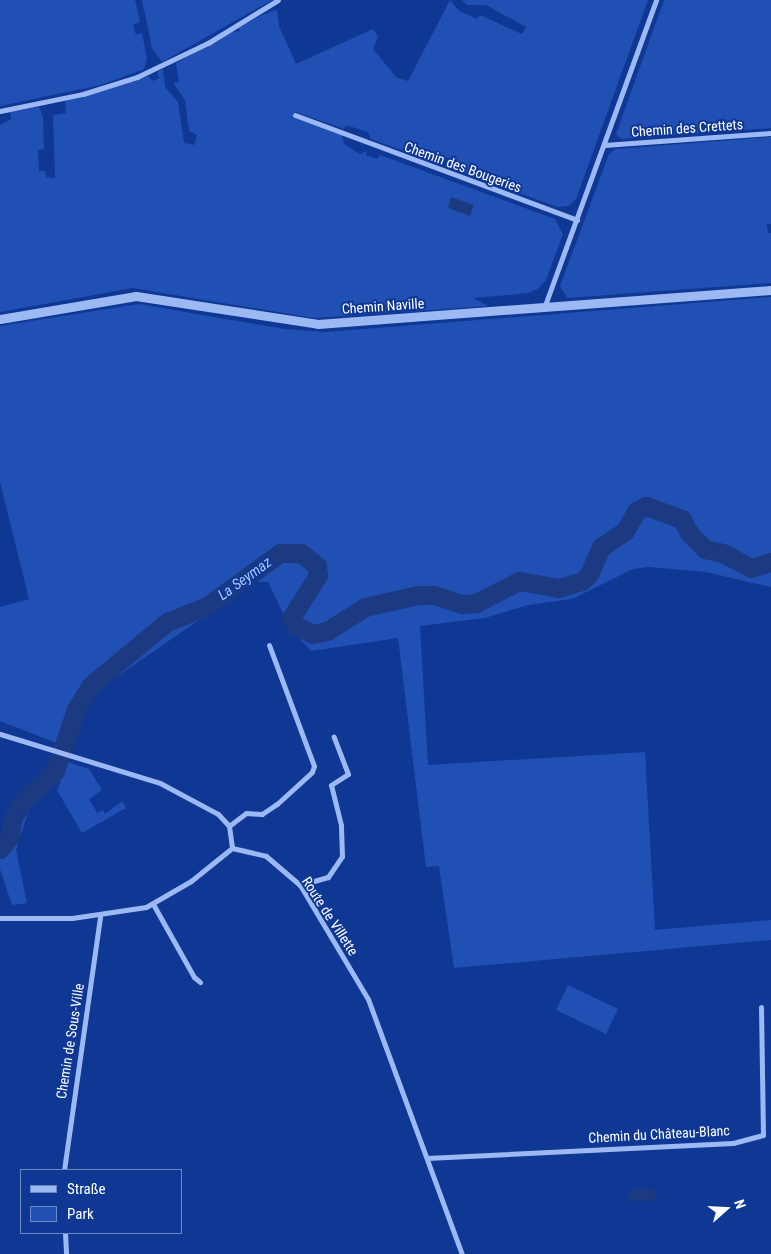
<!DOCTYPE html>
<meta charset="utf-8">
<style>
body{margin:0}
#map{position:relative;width:771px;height:1254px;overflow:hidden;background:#0f3895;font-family:"Roboto Condensed",sans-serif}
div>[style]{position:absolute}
.green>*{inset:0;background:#2150b4}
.water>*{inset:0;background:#1c3a81}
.river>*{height:19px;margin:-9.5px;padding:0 9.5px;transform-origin:9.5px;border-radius:9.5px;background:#1c3a81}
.minor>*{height:5px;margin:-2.5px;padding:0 2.5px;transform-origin:2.5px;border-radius:2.5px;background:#9db9f4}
.tertiary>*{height:9px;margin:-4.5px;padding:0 4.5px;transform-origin:4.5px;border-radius:4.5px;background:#9db9f4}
span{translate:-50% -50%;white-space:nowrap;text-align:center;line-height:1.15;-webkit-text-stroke:4px #0f3895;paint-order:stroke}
.street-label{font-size:14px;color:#fff}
.water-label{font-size:15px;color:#a9c4fb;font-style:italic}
.legend{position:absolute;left:20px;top:1169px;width:162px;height:65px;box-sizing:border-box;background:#0f3895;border:1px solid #6f88bf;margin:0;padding:6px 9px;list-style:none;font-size:15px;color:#fff}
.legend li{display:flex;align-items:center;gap:10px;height:25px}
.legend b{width:25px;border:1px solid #6f88bf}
.north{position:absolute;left:701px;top:1184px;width:50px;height:50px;-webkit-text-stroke:4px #0f3895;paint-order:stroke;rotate:71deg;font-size:14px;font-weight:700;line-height:20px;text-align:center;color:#fff}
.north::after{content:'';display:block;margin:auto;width:18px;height:22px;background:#fff;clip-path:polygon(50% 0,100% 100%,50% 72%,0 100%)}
</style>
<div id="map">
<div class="green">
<div style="clip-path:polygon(0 0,135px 0,140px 22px,133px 25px,136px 35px,142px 33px,147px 59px,144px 69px,101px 85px,0 106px)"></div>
<div style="clip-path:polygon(142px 0,272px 0,162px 62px,152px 48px)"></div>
<div style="clip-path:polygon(450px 0,459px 11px,477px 19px,480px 15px,522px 34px,526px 27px,486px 5px,467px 5px,462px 0,648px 0,576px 199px,568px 206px,558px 207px,455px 170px,458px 162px,446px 157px,443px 165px,371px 139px,368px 132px,346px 125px,344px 129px,296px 112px,294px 117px,342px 135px,344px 144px,360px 154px,367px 151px,366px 155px,378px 159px,380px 155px,555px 219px,563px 234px,546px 280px,539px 288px,529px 293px,473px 298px,488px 306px,314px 318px,133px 288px,0 312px,0 125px,11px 119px,10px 112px,39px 107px,43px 117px,44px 149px,38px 150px,39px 171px,45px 171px,46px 177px,55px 178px,53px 115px,66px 113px,65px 100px,148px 76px,153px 81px,159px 78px,157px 72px,163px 69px,165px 87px,178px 102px,184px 143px,194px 145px,197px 135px,189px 131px,185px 100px,173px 83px,179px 82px,176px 63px,231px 32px,240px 31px,239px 28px,262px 15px,277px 10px,279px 26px,296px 64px,373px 29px,378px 37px,373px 49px,397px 78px,408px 81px)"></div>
<div style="clip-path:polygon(664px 0,771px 0,771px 128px,621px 139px,616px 134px)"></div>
<div style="clip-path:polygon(771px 137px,771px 224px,767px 224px,768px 233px,771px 233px,771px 283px,567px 298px,560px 286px,609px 154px,616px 149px)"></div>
<div style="clip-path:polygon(771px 297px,771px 587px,706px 572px,649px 567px,633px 569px,572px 599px,528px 605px,485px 618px,420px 626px,428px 765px,645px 752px,655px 930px,771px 920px,771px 940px,454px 968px,439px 866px,426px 867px,398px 638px,311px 651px,290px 628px,268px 582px,254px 582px,86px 698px,81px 697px,67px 727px,64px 746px,0 721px,0 607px,29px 599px,0 482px,0 326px,139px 304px,284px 329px,326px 332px)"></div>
<div style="clip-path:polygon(65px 761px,89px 769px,102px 790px,89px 799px,97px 813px,103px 810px,105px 814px,122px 801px,126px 808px,82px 833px,57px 790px,61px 782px,54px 778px)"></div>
<div style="clip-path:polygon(20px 798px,31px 803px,16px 850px,27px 903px,12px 905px,0 869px,0 837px)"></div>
<div style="clip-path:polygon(568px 985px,618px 1009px,606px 1034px,556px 1010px)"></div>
</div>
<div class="water">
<div style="clip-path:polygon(451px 197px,474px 205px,470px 216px,448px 208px)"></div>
<div style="clip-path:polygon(630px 1189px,653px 1189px,656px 1196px,653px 1201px,630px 1201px)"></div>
</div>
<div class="river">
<div style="left:0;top:849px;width:16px;rotate:-52deg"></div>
<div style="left:10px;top:836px;width:16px;rotate:-83deg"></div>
<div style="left:12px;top:820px;width:19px;rotate:-62deg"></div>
<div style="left:21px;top:803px;width:47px;rotate:-43.3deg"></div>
<div style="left:55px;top:771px;width:65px;rotate:-71.3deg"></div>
<div style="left:76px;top:709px;width:28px;rotate:-58deg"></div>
<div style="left:91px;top:685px;width:99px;rotate:-39.7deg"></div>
<div style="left:167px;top:622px;width:43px;rotate:-21.8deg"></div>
<div style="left:207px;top:606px;width:90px;rotate:-36deg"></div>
<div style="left:280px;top:553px;width:21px"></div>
<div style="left:301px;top:553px;width:21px;rotate:39deg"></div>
<div style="left:317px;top:566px;width:9px;rotate:84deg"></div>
<div style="left:318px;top:575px;width:51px;rotate:122.1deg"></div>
<div style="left:291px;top:618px;width:9px;rotate:58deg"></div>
<div style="left:296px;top:626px;width:19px;rotate:25deg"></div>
<div style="left:313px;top:634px;width:14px;rotate:-12deg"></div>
<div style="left:327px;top:631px;width:45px;rotate:-32.3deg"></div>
<div style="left:365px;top:607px;width:54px;rotate:-12.8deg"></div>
<div style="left:418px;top:595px;width:16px"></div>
<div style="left:434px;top:595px;width:29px;rotate:18deg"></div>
<div style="left:462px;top:604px;width:14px;rotate:-4deg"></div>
<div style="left:476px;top:603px;width:48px;rotate:-27.1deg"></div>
<div style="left:519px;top:581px;width:41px;rotate:9.9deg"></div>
<div style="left:559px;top:588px;width:24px;rotate:-17deg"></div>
<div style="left:582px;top:581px;width:10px;rotate:-45deg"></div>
<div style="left:589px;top:574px;width:30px;rotate:-66deg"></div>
<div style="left:601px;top:547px;width:29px;rotate:-34deg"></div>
<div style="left:625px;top:531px;width:23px;rotate:-61deg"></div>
<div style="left:636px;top:511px;width:11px;rotate:-27deg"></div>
<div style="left:646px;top:506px;width:38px;rotate:20deg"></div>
<div style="left:682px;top:519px;width:16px;rotate:63deg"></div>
<div style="left:689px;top:533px;width:23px;rotate:45deg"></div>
<div style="left:705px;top:549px;width:18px;rotate:13deg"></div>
<div style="left:723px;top:553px;width:32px;rotate:28deg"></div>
<div style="left:751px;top:568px;width:21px;rotate:-17deg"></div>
</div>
<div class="minor">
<div style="left:0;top:111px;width:85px;rotate:-11.6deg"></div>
<div style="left:83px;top:94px;width:57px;rotate:-17.5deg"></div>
<div style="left:137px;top:77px;width:79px;rotate:-25.6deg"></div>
<div style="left:208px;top:43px;width:82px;rotate:-31.6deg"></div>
<div style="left:295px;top:115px;width:301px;rotate:20.4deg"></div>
<div style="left:604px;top:145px;width:167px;rotate:-4.1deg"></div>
<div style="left:544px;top:308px;width:328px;rotate:-70deg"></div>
<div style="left:0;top:734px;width:167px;rotate:17deg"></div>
<div style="left:160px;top:783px;width:66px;rotate:28.1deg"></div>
<div style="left:218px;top:814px;width:16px;rotate:47deg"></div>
<div style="left:229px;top:826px;width:22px;rotate:82deg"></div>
<div style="left:229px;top:826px;width:21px;rotate:-37deg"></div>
<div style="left:246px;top:813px;width:16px;rotate:4deg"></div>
<div style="left:262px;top:814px;width:18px;rotate:-34deg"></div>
<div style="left:277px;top:804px;width:47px;rotate:-42.4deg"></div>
<div style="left:312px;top:772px;width:6px;rotate:-72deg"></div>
<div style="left:314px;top:766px;width:129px;rotate:-110.4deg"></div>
<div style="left:232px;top:848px;width:35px;rotate:13deg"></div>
<div style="left:266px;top:856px;width:45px;rotate:40.5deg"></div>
<div style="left:300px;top:885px;width:133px;rotate:59.2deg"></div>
<div style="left:368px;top:999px;width:272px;rotate:69.8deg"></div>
<div style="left:300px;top:885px;width:29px;rotate:-16deg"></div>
<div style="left:328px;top:877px;width:25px;rotate:-56deg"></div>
<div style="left:342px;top:856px;width:31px;rotate:-92deg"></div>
<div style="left:341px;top:825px;width:41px;rotate:-104deg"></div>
<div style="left:331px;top:785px;width:20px;rotate:-33deg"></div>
<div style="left:348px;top:774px;width:40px;rotate:-111deg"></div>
<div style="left:153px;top:904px;width:84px;rotate:60.7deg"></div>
<div style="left:194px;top:977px;width:8px;rotate:40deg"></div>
<div style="left:0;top:918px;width:72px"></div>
<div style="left:72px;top:918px;width:75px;rotate:-8.5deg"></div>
<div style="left:146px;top:907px;width:52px;rotate:-30deg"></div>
<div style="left:191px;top:881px;width:53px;rotate:-38.8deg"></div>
<div style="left:427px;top:1158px;width:306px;rotate:-2.8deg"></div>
<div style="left:733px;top:1143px;width:31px;rotate:-15deg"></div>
<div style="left:763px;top:1135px;width:128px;rotate:-90.9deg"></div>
<div style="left:64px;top:1170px;width:257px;rotate:-81.9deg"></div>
<div style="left:65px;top:1233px;width:21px;rotate:87deg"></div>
</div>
<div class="tertiary">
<div style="left:0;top:319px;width:138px;rotate:-9.6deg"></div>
<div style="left:136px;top:296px;width:184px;rotate:8.7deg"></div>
<div style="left:318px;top:324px;width:454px;rotate:-4.3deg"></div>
</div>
<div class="street-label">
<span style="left:687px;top:128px;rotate:-4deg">Chemin des Crettets</span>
<span style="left:463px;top:167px;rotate:20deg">Chemin des Bougeries</span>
<span style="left:383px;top:306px;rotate:-4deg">Chemin Naville</span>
<span style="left:330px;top:916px;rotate:57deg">Route de Villette</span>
<span style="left:70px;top:1041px;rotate:-81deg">Chemin de Sous-Ville</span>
<span style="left:659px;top:1134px;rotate:-3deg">Chemin du Château-Blanc</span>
</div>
<div class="water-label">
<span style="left:245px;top:579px;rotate:-36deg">La Seymaz</span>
</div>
<ul class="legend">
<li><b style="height:6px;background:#9db9f4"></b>Straße</li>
<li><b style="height:14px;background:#2150b4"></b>Park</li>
</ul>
<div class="north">N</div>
</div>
